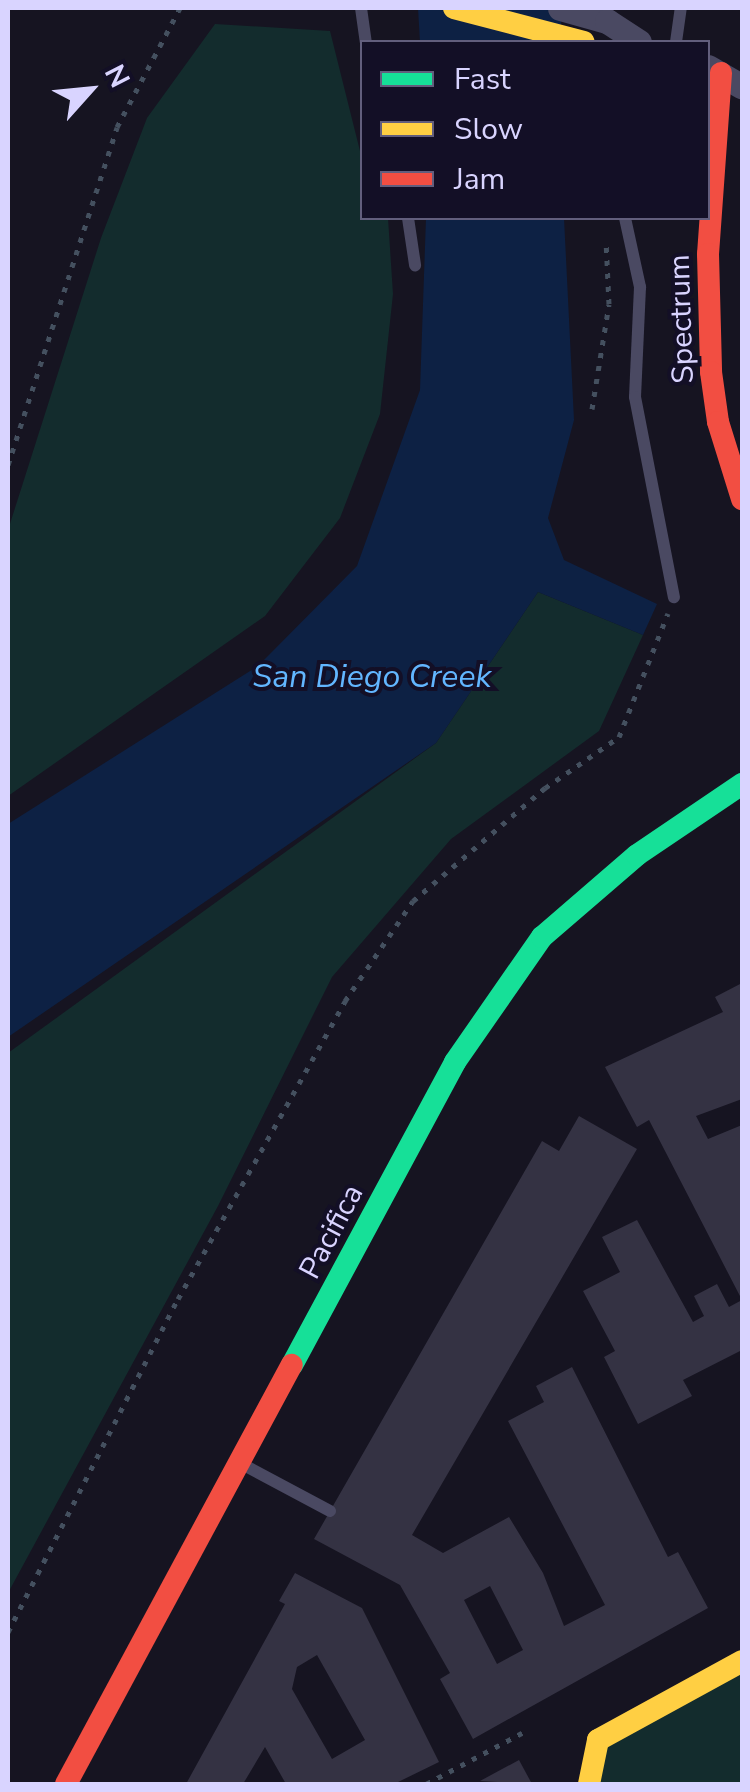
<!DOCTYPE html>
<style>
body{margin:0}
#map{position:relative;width:750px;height:1792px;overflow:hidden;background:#161421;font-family:"Nunito Sans",sans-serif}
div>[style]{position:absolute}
.green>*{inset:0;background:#132c2d}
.water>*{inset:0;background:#0d2144}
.building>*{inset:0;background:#343243}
.path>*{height:5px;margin-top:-2.5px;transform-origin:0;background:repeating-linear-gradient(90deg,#44505f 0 5px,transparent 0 13px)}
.lane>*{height:12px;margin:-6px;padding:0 6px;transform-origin:6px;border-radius:6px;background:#4a4962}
.street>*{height:25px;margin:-12.5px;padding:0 12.5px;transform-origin:12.5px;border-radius:12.5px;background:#4a4962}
.fast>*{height:22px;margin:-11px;padding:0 11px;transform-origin:11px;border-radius:11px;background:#16e098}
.slow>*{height:22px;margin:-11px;padding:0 11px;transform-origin:11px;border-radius:11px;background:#ffcf43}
.jam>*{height:22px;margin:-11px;padding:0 11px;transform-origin:11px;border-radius:11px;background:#f24e42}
span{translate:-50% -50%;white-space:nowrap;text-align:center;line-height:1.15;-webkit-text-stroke:8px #130f26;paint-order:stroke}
.street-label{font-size:30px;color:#d9d4ff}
.water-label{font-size:32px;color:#62b6ff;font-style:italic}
.frame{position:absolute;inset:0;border:10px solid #d9d4ff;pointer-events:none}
.legend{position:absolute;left:360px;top:40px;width:350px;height:180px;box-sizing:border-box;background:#130f26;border:2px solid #625e7d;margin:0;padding:12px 18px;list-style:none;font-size:30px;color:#d9d4ff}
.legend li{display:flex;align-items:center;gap:20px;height:50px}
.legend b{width:50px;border:2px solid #625e7d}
.north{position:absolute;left:40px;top:40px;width:100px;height:100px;-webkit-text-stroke:8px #130f26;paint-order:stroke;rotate:63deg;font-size:28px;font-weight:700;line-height:40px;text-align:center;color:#d9d4ff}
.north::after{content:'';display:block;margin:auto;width:35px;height:45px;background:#d9d4ff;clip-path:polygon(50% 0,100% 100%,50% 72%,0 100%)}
</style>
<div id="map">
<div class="green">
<div style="clip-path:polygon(215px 24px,330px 31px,362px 159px,362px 218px,388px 218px,393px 294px,380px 414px,340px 518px,265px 616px,8px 796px,8px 530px,101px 238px,147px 118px)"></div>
<div style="clip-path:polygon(538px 592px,643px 635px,599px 731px,451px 839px,332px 977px,218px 1206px,8px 1593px,8px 1053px,436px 743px)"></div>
<div style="clip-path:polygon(742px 1661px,742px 1784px,589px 1784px,598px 1740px)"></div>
</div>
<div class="water">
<div style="clip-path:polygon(418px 8px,562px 8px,560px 42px,420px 42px)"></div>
<div style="clip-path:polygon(426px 218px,564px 218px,574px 420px,548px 518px,564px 560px,657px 604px,643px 635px,538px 592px,436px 743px,8px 1037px,8px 824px,258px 666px,357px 566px,420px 390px)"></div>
</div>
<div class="building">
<div style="clip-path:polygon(742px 983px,742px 1099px,696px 1116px,708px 1139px,742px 1125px,742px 1350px,683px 1380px,692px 1396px,638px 1424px,604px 1357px,615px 1351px,583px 1291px,620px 1272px,602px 1237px,637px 1220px,693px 1322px,704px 1316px,694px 1296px,717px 1284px,729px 1307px,742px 1300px,649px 1120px,637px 1127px,605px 1067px,723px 1012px,715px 997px)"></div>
<div style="clip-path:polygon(evenodd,579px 1116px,637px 1149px,412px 1535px,443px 1553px,509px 1517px,543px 1573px,564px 1626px,605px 1605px,508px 1421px,544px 1402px,536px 1386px,572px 1367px,668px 1557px,678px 1552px,708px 1608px,473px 1739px,440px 1679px,450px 1673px,400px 1585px,314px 1539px,542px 1141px,559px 1151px,579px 1116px,490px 1586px,523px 1650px,497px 1664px,464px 1600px,490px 1586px)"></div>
<div style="clip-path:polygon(evenodd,295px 1573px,362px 1608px,439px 1762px,394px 1784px,286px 1784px,265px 1747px,243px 1784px,186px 1784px,285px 1604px,279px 1601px,295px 1573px,317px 1655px,365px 1740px,332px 1759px,292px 1689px,297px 1667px,317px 1655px)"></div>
<div style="clip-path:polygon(519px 1760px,532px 1784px,480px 1781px)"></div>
</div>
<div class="path">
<div style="left:592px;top:409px;width:106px;rotate:-80.8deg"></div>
<div style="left:609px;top:304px;width:64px;rotate:-92.7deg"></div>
<div style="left:8px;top:465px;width:355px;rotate:-72.1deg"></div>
<div style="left:117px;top:127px;width:135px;rotate:-62.1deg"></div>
<div style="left:8px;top:1632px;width:374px;rotate:-63deg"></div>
<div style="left:178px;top:1299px;width:342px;rotate:-60.7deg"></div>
<div style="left:345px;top:1001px;width:121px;rotate:-55.8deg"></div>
<div style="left:413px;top:901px;width:174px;rotate:-40.6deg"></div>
<div style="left:545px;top:788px;width:90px;rotate:-34.6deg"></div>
<div style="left:619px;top:737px;width:133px;rotate:-68.4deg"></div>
<div style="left:426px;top:1784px;width:109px;rotate:-28deg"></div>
</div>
<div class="lane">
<div style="left:361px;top:8px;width:34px;rotate:82deg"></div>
<div style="left:676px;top:42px;width:34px;rotate:-82deg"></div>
<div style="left:408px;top:218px;width:48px;rotate:81.5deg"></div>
<div style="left:625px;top:218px;width:71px;rotate:77.7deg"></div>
<div style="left:640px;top:287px;width:110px;rotate:92.6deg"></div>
<div style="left:635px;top:397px;width:204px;rotate:79deg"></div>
<div style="left:240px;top:1463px;width:102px;rotate:28.1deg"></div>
</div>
<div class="street">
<div style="left:560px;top:8px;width:49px;rotate:15.5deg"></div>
<div style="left:607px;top:21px;width:38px;rotate:33deg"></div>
<div style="left:708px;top:67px;width:39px;rotate:30deg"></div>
</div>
<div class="fast">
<div style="left:292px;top:1365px;width:344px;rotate:-61.7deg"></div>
<div style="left:455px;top:1062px;width:152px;rotate:-55.2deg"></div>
<div style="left:542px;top:937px;width:125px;rotate:-40.8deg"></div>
<div style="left:637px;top:855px;width:127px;rotate:-34.1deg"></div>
</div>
<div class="slow">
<div style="left:454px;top:8px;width:134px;rotate:14.7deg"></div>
<div style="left:589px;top:1784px;width:45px;rotate:-78.4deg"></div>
<div style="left:598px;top:1740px;width:164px;rotate:-28.7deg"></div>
</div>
<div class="jam">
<div style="left:721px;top:73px;width:181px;rotate:94.1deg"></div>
<div style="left:708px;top:254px;width:118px;rotate:88.5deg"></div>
<div style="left:711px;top:372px;width:50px;rotate:82deg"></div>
<div style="left:718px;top:422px;width:81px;rotate:72.7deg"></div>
<div style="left:66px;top:1784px;width:476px;rotate:-61.7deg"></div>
</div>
<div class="street-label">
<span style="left:682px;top:319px;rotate:-92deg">Spectrum</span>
<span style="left:332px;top:1232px;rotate:-62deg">Pacifica</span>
</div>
<div class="water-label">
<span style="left:372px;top:677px">San Diego Creek</span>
</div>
<div class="frame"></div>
<ul class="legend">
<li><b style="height:12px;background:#16e098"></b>Fast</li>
<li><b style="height:12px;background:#ffcf43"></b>Slow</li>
<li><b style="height:12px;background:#f24e42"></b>Jam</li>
</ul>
<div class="north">N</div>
</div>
